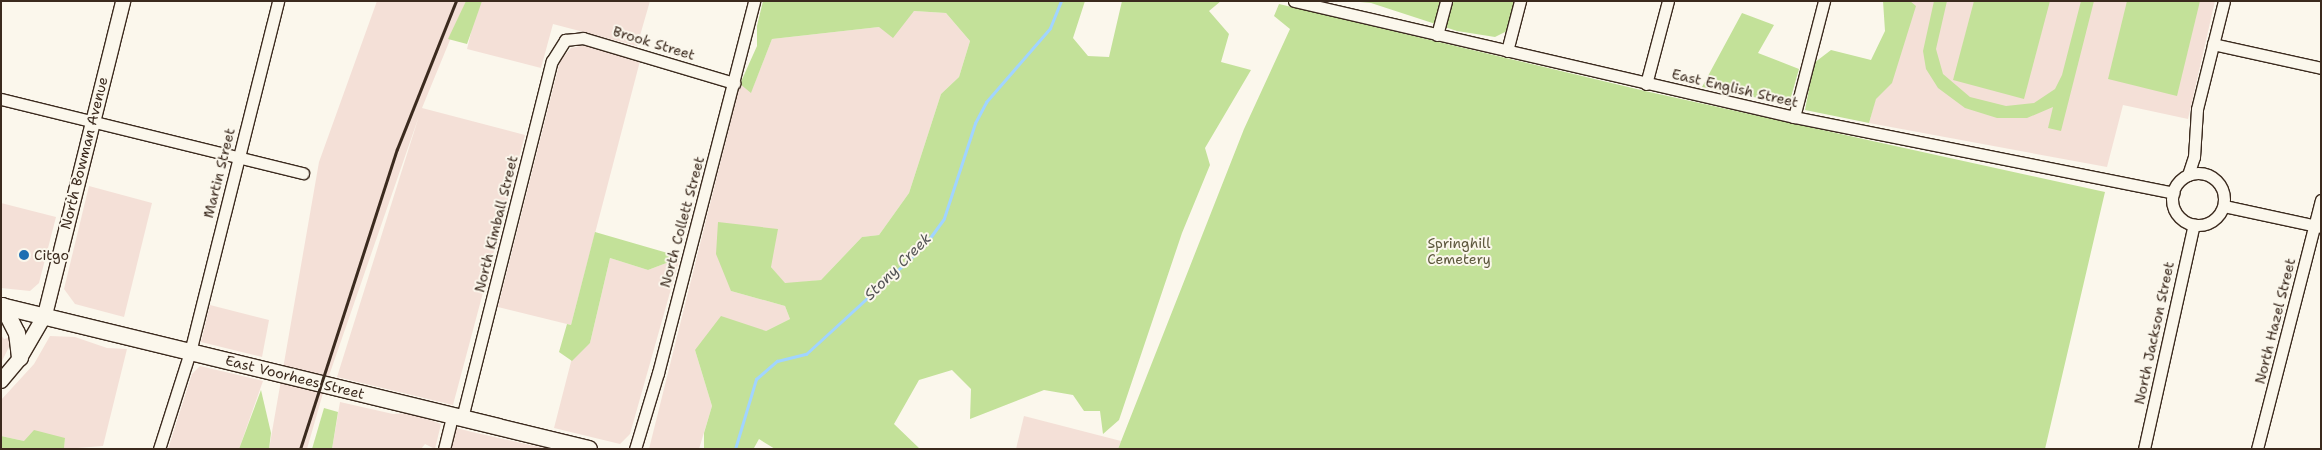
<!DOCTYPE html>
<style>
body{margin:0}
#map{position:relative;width:2322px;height:450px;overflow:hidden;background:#fbf7ec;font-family:"Shantell Sans",sans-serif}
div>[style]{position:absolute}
.built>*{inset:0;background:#f4e0d7}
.green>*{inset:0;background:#c3e199}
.stream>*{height:3px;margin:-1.5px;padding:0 1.5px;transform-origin:1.5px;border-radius:1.5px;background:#a1d4ff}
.roads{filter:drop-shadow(1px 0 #3b2a1e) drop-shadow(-1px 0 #3b2a1e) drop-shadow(0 1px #3b2a1e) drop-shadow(0 -1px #3b2a1e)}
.minor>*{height:11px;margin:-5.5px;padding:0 5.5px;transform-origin:5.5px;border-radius:5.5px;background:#fbf7ec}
.minor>.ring{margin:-5.5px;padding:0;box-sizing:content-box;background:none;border:11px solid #fbf7ec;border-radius:50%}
.tertiary>*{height:14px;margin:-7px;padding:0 7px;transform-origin:7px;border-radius:7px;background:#fbf7ec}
.secondary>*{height:16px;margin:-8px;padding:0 8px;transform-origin:8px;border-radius:8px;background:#fbf7ec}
.rail>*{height:3px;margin:-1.5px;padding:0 1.5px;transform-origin:1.5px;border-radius:1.5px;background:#3b2a1e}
.dots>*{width:14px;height:14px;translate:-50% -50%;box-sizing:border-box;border:2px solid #fbf7ec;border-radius:50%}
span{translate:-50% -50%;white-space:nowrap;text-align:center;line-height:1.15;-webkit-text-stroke:4px #fbf7ec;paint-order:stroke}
.street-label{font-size:14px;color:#3b2a1e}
.park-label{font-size:14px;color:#5d583d}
.poi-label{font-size:14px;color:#3b2a1e}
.left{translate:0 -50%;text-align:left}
.water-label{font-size:15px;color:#545456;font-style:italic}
.frame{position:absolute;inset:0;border:2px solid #3b2a1e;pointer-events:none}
</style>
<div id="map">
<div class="built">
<div style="clip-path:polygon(377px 1px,466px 1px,422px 108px,525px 135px,453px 405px,337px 377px,419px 116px,323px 393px,307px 449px,269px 449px,319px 162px)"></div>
<div style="clip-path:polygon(482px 1px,650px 1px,637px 46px,553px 24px,541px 68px,467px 49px,478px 4px)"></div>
<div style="clip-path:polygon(1902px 1px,2215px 1px,2188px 119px,2123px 105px,2107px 167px,1869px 123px)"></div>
<div style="clip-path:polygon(914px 11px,946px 13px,970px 41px,959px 77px,941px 94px,909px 193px,879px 235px,862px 237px,821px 280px,785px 284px,771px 267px,731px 291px,785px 306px,790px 319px,766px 331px,695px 350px,712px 406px,699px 449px,649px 449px,740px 84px,751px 92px,772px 39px,879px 27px)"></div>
<div style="clip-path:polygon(585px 45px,640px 61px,571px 325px,498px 307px,560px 61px,571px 48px)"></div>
<div style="clip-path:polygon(89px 186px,152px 203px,124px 317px,75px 304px,64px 289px)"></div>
<div style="clip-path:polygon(1px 203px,56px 217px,39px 283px,30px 291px,1px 288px)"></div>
<div style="clip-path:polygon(671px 254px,680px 257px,630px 434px,620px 444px,554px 428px,573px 354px,590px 343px,610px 258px,648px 270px,669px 262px)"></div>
<div style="clip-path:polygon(210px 305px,269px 320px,262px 357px,201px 342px)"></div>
<div style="clip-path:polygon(1px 335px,4px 339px,12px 337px,12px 341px,1px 363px)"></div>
<div style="clip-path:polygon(50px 336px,75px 337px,107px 348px,127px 349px,103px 446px,64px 449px,65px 438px,24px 441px,1px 436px,1px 400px,34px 364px)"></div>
<div style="clip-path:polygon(200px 366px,263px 381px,239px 449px,168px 449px,192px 374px)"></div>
<div style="clip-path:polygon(340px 402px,393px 414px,411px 413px,441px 424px,435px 449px,425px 444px,421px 449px,332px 449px)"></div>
<div style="clip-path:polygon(1024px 416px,1121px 441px,1118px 449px,1016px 449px)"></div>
<div style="clip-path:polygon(457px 428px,472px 432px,548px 449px,451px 449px)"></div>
</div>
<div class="green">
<div style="clip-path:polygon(466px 1px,482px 1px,467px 44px,448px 39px)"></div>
<div style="clip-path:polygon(763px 1px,1085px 1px,1073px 38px,1088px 56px,1109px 57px,1122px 1px,1221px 1px,1209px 11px,1229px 34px,1221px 62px,1251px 70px,1205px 148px,1210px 165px,1182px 233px,1119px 420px,1103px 434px,1100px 411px,1084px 411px,1073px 395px,1044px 390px,970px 419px,971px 389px,952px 370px,919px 380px,894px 424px,920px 449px,775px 449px,759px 439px,754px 448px,704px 449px,704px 433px,712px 406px,695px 350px,721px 316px,766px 331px,790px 319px,785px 306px,731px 291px,716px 254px,718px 222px,778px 229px,771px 267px,785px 283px,821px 280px,862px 237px,879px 235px,909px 193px,941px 94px,959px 77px,970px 41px,946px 13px,914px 11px,893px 38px,879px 27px,772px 39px,751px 93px,740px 84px,757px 46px,757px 26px)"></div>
<div style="clip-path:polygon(1350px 1px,1516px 1px,1509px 30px,1495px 37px,1457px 31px,1371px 3px)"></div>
<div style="clip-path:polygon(1883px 1px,1910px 1px,1916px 6px,1892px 83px,1876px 99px,1869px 123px,1805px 110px,1814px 63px,1831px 50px,1871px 60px,1885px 31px)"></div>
<div style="clip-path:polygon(1934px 1px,1947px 1px,1936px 49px,1943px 74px,1970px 97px,2006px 106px,2034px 103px,2055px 89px,2062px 75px,2081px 1px,2094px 1px,2061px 131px,2048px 128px,2053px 107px,2027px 118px,1997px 118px,1965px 108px,1938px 88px,1926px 69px,1923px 51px)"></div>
<div style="clip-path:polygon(1974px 1px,2050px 1px,2024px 99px,1953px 80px)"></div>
<div style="clip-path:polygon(2127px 1px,2200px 1px,2177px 96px,2108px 79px)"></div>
<div style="clip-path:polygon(1279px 4px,1645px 91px,2105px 192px,2045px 449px,1118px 449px,1244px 129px,1290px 29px,1274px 16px)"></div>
<div style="clip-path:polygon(1742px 13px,1774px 25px,1758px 53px,1799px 69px,1789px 104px,1702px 87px)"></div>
<div style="clip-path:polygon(595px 232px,671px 254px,669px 262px,648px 270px,610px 258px,590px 343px,572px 361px,559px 352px,567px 324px,571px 325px)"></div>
<div style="clip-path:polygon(261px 390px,271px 433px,269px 449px,239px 449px)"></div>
<div style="clip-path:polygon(324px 408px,338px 412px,332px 449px,312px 449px)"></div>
<div style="clip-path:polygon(34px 430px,65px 438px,64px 449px,1px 449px,1px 436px,24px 441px)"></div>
</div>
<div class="stream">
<div style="left:735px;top:449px;width:73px;rotate:-73.3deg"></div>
<div style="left:756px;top:379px;width:28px;rotate:-41deg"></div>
<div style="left:777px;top:361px;width:30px;rotate:-14deg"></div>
<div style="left:806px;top:354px;width:160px;rotate:-42.5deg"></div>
<div style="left:924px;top:246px;width:34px;rotate:-54deg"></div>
<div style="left:944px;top:218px;width:100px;rotate:-71.9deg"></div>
<div style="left:975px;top:123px;width:24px;rotate:-62deg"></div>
<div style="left:986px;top:102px;width:98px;rotate:-49.1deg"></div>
<div style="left:1050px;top:28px;width:29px;rotate:-68deg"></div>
</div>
<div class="roads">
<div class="minor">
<div style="left:1294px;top:1px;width:513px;rotate:13.06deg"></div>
<div style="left:1794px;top:117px;width:387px;rotate:11.3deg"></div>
<div style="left:1437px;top:35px;width:35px;rotate:-75deg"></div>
<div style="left:2213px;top:44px;width:111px;rotate:12.5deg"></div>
<div style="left:1507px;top:51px;width:52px;rotate:-75.4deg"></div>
<div style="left:1646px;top:84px;width:86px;rotate:-75.2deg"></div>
<div style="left:1px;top:99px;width:311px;rotate:13.8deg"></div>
<div style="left:1794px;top:117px;width:120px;rotate:-75.5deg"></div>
<div class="ring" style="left:2172px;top:173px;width:41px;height:41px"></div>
<div style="left:2188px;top:175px;width:19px;rotate:-72deg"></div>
<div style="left:2194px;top:157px;width:48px;rotate:-86.4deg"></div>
<div style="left:2197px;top:109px;width:111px;rotate:-76deg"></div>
<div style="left:2224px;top:206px;width:99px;rotate:12.2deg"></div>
<div style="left:462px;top:418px;width:368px;rotate:-75.9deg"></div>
<div style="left:552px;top:61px;width:25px;rotate:-58deg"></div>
<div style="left:565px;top:40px;width:18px;rotate:-6deg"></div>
<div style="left:583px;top:38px;width:158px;rotate:16.6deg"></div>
<div style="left:159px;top:449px;width:102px;rotate:-72.3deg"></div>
<div style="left:190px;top:352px;width:362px;rotate:-75.9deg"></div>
<div style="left:444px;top:449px;width:34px;rotate:-76deg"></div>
<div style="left:635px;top:449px;width:79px;rotate:-73.2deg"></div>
<div style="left:658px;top:373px;width:384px;rotate:-75.5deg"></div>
<div style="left:2144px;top:449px;width:230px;rotate:-77.5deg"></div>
<div style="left:2257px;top:449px;width:257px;rotate:-75.6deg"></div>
</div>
<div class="tertiary">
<div style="left:1px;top:381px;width:30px;rotate:-50deg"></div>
<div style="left:20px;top:358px;width:50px;rotate:-59.8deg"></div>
<div style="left:45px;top:315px;width:324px;rotate:-76deg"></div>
</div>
<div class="secondary">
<div style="left:1px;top:306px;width:605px;rotate:13.67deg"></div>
<div style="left:3px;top:306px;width:30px;rotate:63deg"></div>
<div style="left:17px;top:333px;width:25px;rotate:83deg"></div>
</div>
</div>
<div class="rail">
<div style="left:300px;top:449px;width:315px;rotate:-72.1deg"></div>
<div style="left:397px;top:149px;width:159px;rotate:-68.3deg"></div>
</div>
<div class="dots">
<div style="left:24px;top:255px;background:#1f6fb2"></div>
</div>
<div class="street-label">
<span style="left:654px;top:43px;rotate:17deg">Brook Street</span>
<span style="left:1735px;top:88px;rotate:13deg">East English Street</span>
<span style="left:84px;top:153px;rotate:-76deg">North Bowman Avenue</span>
<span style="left:219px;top:173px;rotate:-76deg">Martin Street</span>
<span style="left:682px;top:222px;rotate:-75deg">North Collett Street</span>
<span style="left:496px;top:224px;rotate:-76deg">North Kimball Street</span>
<span style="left:2275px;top:321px;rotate:-76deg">North Hazel Street</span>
<span style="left:2154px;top:333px;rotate:-78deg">North Jackson Street</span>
<span style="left:295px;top:377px;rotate:14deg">East Voorhees Street</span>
</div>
<div class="park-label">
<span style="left:1459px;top:251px">Springhill<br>Cemetery</span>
</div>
<div class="poi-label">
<span class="left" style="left:34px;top:255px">Citgo</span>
</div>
<div class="water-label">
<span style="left:898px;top:267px;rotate:-45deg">Stony Creek</span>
</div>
<div class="frame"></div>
</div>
